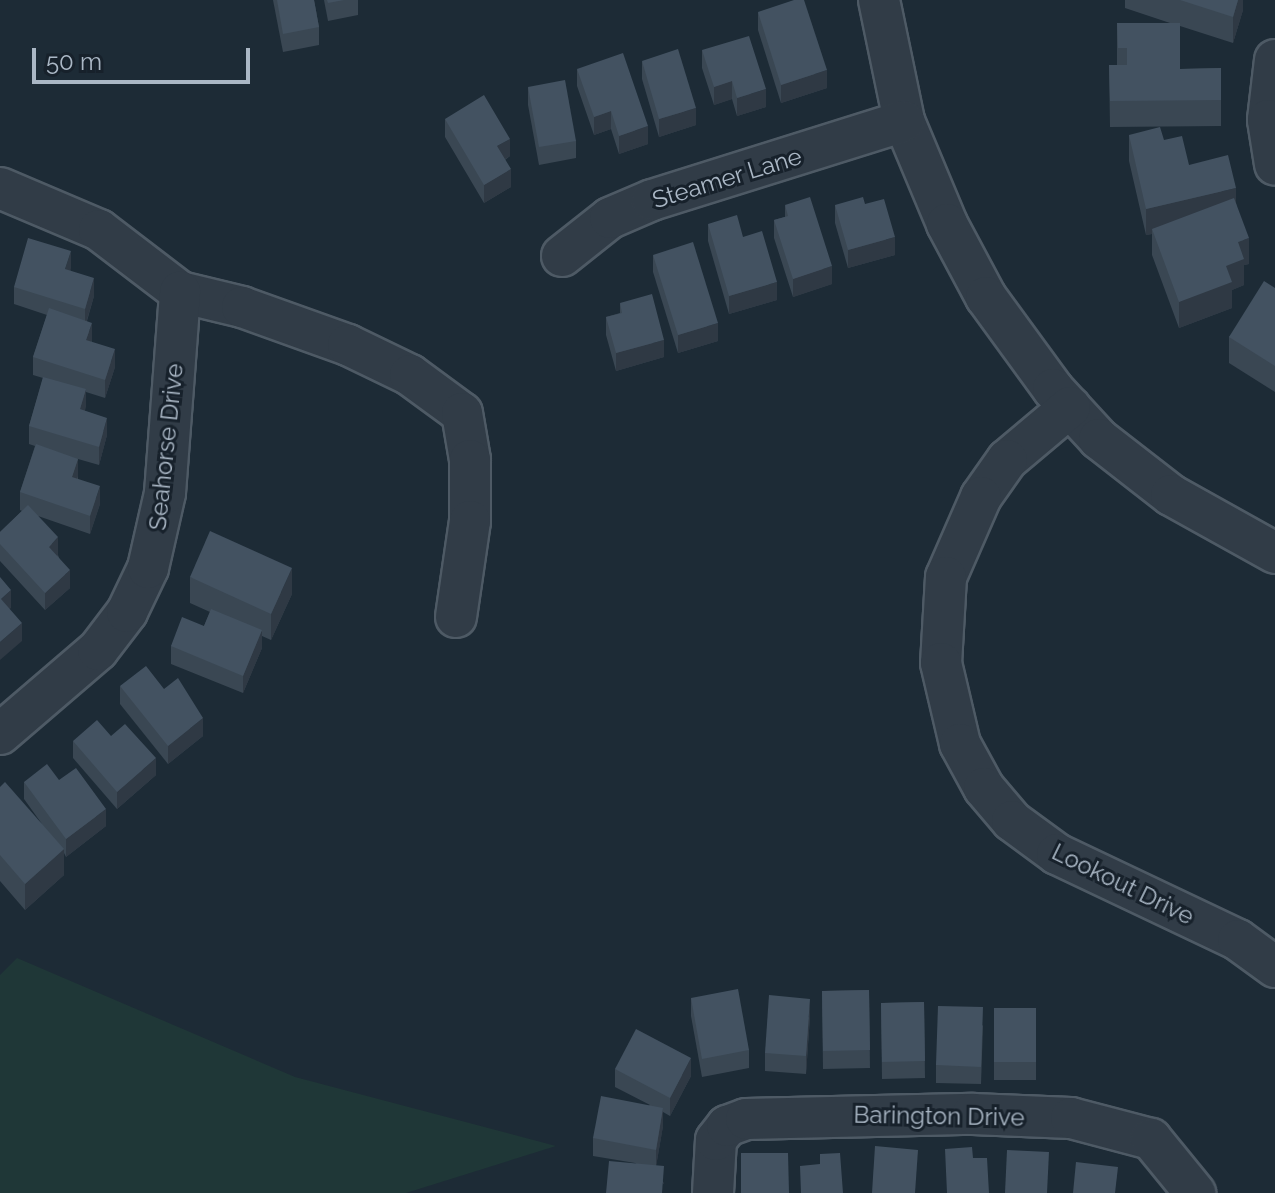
<!DOCTYPE html>
<style>
body{margin:0}
#map{position:relative;width:1275px;height:1193px;overflow:hidden;background:#1d2b36;font-family:Raleway,sans-serif}
div>[style]{position:absolute}
.green>*{inset:0;background:#1f3737}
.roads{filter:drop-shadow(2px 0 #4e5a65) drop-shadow(-2px 0 #4e5a65) drop-shadow(0 2px #4e5a65) drop-shadow(0 -2px #4e5a65)}
.minor>*{height:40px;margin:-20px;padding:0 20px;transform-origin:20px;border-radius:20px;background:#313c47}
.wall>*{inset:0;background:#3a4753}
.shaded-wall>*{inset:0;background:#2f3944}
.building>*{inset:0;background:#435261}
span{translate:-50% -50%;white-space:nowrap;text-align:center;line-height:1.15;-webkit-text-stroke:6px #17212b;paint-order:stroke}
.street-label{font-size:24px;color:#aab7c5}
.scale{position:absolute;left:32px;top:48px;width:218px;height:36px;box-sizing:border-box;border:4px solid #aab7c5;border-top:0;padding-left:10px;font-size:24px;line-height:28px;white-space:nowrap;color:#aab7c5;-webkit-text-stroke:6px #17212b;paint-order:stroke}
</style>
<div id="map">
<div class="green">
<div style="clip-path:polygon(17px 958px,295px 1077px,556px 1146px,406px 1193px,0 1193px,0 975px)"></div>
</div>
<div class="roads">
<div class="minor">
<div style="left:879px;top:0;width:124px;rotate:78.3deg"></div>
<div style="left:904px;top:121px;width:112px;rotate:67.3deg"></div>
<div style="left:947px;top:224px;width:83px;rotate:61.9deg"></div>
<div style="left:986px;top:297px;width:114px;rotate:53.9deg"></div>
<div style="left:1053px;top:389px;width:68px;rotate:47.4deg"></div>
<div style="left:1099px;top:439px;width:91px;rotate:37.9deg"></div>
<div style="left:1171px;top:495px;width:119px;rotate:29.1deg"></div>
<div style="left:1275px;top:60px;width:60px;rotate:96.7deg"></div>
<div style="left:1268px;top:120px;width:45px;rotate:81deg"></div>
<div style="left:0;top:188px;width:108px;rotate:23deg"></div>
<div style="left:99px;top:230px;width:102px;rotate:37.4deg"></div>
<div style="left:180px;top:292px;width:64px;rotate:13.6deg"></div>
<div style="left:242px;top:307px;width:113px;rotate:19.7deg"></div>
<div style="left:348px;top:345px;width:69px;rotate:25.8deg"></div>
<div style="left:410px;top:375px;width:64px;rotate:36.2deg"></div>
<div style="left:462px;top:413px;width:48px;rotate:80.3deg"></div>
<div style="left:470px;top:460px;width:61px;rotate:90deg"></div>
<div style="left:470px;top:521px;width:97px;rotate:98.3deg"></div>
<div style="left:562px;top:256px;width:61px;rotate:-38.4deg"></div>
<div style="left:610px;top:218px;width:46px;rotate:-23.2deg"></div>
<div style="left:652px;top:200px;width:264px;rotate:-17.4deg"></div>
<div style="left:1070px;top:407px;width:82px;rotate:139.9deg"></div>
<div style="left:1007px;top:460px;width:45px;rotate:125.1deg"></div>
<div style="left:981px;top:497px;width:87px;rotate:113.6deg"></div>
<div style="left:946px;top:577px;width:86px;rotate:93.3deg"></div>
<div style="left:941px;top:663px;width:83px;rotate:76.8deg"></div>
<div style="left:960px;top:744px;width:50px;rotate:61.4deg"></div>
<div style="left:984px;top:788px;width:43px;rotate:49.7deg"></div>
<div style="left:1012px;top:821px;width:56px;rotate:36.3deg"></div>
<div style="left:1057px;top:854px;width:200px;rotate:25.4deg"></div>
<div style="left:1238px;top:940px;width:46px;rotate:36.1deg"></div>
<div style="left:0;top:734px;width:129px;rotate:-40.6deg"></div>
<div style="left:98px;top:650px;width:48px;rotate:-52.7deg"></div>
<div style="left:127px;top:612px;width:49px;rotate:-64.5deg"></div>
<div style="left:148px;top:568px;width:77px;rotate:-77.2deg"></div>
<div style="left:165px;top:493px;width:202px;rotate:-85.7deg"></div>
<div style="left:713px;top:1193px;width:53px;rotate:-86.8deg"></div>
<div style="left:716px;top:1140px;width:18px;rotate:-52deg"></div>
<div style="left:727px;top:1126px;width:20px;rotate:-20deg"></div>
<div style="left:746px;top:1119px;width:227px;rotate:-1.3deg"></div>
<div style="left:973px;top:1114px;width:98px;rotate:2.3deg"></div>
<div style="left:1071px;top:1118px;width:83px;rotate:14.7deg"></div>
<div style="left:1151px;top:1139px;width:70px;rotate:50.8deg"></div>
</div>
</div>
<div class="wall">
<div style="clip-path:polygon(273px 0,314px 0,319px 27px,319px 45px,283px 52px)"></div>
<div style="clip-path:polygon(324px 0,358px 0,358px 15px,328px 21px)"></div>
<div style="clip-path:polygon(1125px 0,1243px 0,1243px 10px,1233px 43px,1180px 26px,1180px 69px,1221px 68px,1221px 126px,1110px 127px,1109px 65px,1117px 65px,1117px 23px,1170px 23px,1125px 8px)"></div>
<div style="clip-path:polygon(758px 12px,827px 88px,781px 103px,758px 30px)"></div>
<div style="clip-path:polygon(702px 50px,766px 107px,737px 116px,732px 99px,714px 105px,702px 68px)"></div>
<div style="clip-path:polygon(642px 61px,696px 125px,659px 137px,642px 79px)"></div>
<div style="clip-path:polygon(577px 69px,648px 144px,619px 154px,611px 129px,594px 135px,577px 86px)"></div>
<div style="clip-path:polygon(528px 87px,576px 141px,576px 158px,539px 165px,528px 105px)"></div>
<div style="clip-path:polygon(445px 119px,510px 156px,505px 160px,511px 187px,484px 203px,445px 137px)"></div>
<div style="clip-path:polygon(1129px 135px,1164px 140px,1189px 165px,1236px 203px,1249px 264px,1244px 265px,1244px 285px,1232px 290px,1232px 308px,1179px 328px,1152px 255px,1152px 234px,1146px 235px,1129px 161px)"></div>
<div style="clip-path:polygon(865px 204px,895px 255px,848px 268px,835px 223px,835px 205px)"></div>
<div style="clip-path:polygon(785px 205px,832px 284px,793px 297px,774px 238px,774px 220px,785px 217px)"></div>
<div style="clip-path:polygon(708px 224px,743px 237px,777px 300px,729px 314px,708px 241px)"></div>
<div style="clip-path:polygon(653px 255px,718px 341px,678px 353px,653px 272px)"></div>
<div style="clip-path:polygon(71px 268px,70px 270px,94px 296px,87px 321px,92px 342px,115px 367px,105px 398px,86px 392px,85px 411px,107px 435px,99px 465px,78px 459px,78px 479px,100px 504px,90px 534px,38px 516px,58px 555px,70px 588px,45px 610px,0 561px,0 532px,22px 511px,20px 510px,20px 492px,35px 446px,29px 444px,29px 426px,43px 378px,33px 375px,33px 357px,47px 315px,14px 304px,14px 287px)"></div>
<div style="clip-path:polygon(1275px 288px,1275px 392px,1229px 363px,1229px 337px)"></div>
<div style="clip-path:polygon(620px 303px,664px 357px,616px 371px,606px 335px,606px 317px,620px 313px)"></div>
<div style="clip-path:polygon(190px 577px,292px 594px,271px 640px,262px 636px,262px 648px,243px 693px,171px 664px,171px 646px,204px 626px,210px 612px,190px 603px)"></div>
<div style="clip-path:polygon(120px 686px,203px 736px,168px 764px,120px 704px)"></div>
<div style="clip-path:polygon(73px 741px,156px 775px,117px 809px,73px 758px)"></div>
<div style="clip-path:polygon(59px 780px,106px 826px,66px 857px,64px 853px,64px 875px,25px 910px,0 881px,0 787px,42px 824px,24px 799px,24px 782px)"></div>
<div style="clip-path:polygon(869px 990px,870px 1068px,823px 1069px,822px 991px)"></div>
<div style="clip-path:polygon(691px 998px,749px 1050px,749px 1068px,702px 1077px,691px 1016px)"></div>
<div style="clip-path:polygon(924px 1002px,925px 1078px,882px 1079px,881px 1003px)"></div>
<div style="clip-path:polygon(994px 1008px,1036px 1008px,1036px 1080px,994px 1080px)"></div>
<div style="clip-path:polygon(810px 1016px,806px 1074px,765px 1071px,765px 1053px)"></div>
<div style="clip-path:polygon(983px 1025px,981px 1084px,936px 1083px,936px 1065px)"></div>
<div style="clip-path:polygon(615px 1069px,691px 1076px,670px 1116px,663px 1112px,663px 1126px,656px 1166px,664px 1184px,635px 1163px,593px 1156px,593px 1138px,650px 1105px,615px 1087px)"></div>
</div>
<div class="shaded-wall">
<div style="clip-path:polygon(1238px 0,1243px 0,1243px 10px,1233px 43px,1233px 17px)"></div>
<div style="clip-path:polygon(827px 70px,827px 88px,781px 103px,781px 85px)"></div>
<div style="clip-path:polygon(732px 81px,732px 99px,714px 105px,714px 87px)"></div>
<div style="clip-path:polygon(766px 89px,766px 107px,737px 116px,737px 98px)"></div>
<div style="clip-path:polygon(696px 108px,696px 125px,659px 137px,659px 119px)"></div>
<div style="clip-path:polygon(611px 111px,611px 129px,594px 135px,594px 117px)"></div>
<div style="clip-path:polygon(648px 126px,648px 144px,619px 154px,619px 136px)"></div>
<div style="clip-path:polygon(510px 139px,510px 156px,497px 164px,497px 146px)"></div>
<div style="clip-path:polygon(511px 169px,511px 187px,484px 203px,484px 185px)"></div>
<div style="clip-path:polygon(1236px 188px,1236px 214px,1152px 229px,1152px 234px,1146px 235px,1146px 209px)"></div>
<div style="clip-path:polygon(895px 237px,895px 255px,848px 268px,848px 250px)"></div>
<div style="clip-path:polygon(1249px 238px,1249px 264px,1244px 265px,1244px 285px,1232px 290px,1232px 308px,1179px 328px,1179px 302px,1226px 266px,1238px 242px)"></div>
<div style="clip-path:polygon(71px 251px,71px 268px,65px 287px,65px 269px)"></div>
<div style="clip-path:polygon(832px 266px,832px 284px,793px 297px,793px 279px)"></div>
<div style="clip-path:polygon(94px 278px,94px 296px,85px 326px,85px 309px)"></div>
<div style="clip-path:polygon(777px 282px,777px 300px,729px 314px,729px 296px)"></div>
<div style="clip-path:polygon(92px 323px,92px 340px,86px 358px,86px 340px)"></div>
<div style="clip-path:polygon(718px 323px,718px 341px,678px 353px,678px 335px)"></div>
<div style="clip-path:polygon(664px 340px,664px 357px,616px 371px,616px 353px)"></div>
<div style="clip-path:polygon(115px 349px,115px 367px,105px 398px,105px 380px)"></div>
<div style="clip-path:polygon(86px 389px,86px 407px,80px 427px,80px 409px)"></div>
<div style="clip-path:polygon(107px 418px,107px 435px,99px 465px,99px 447px)"></div>
<div style="clip-path:polygon(78px 459px,78px 476px,72px 495px,72px 477px)"></div>
<div style="clip-path:polygon(100px 486px,100px 504px,90px 534px,90px 516px)"></div>
<div style="clip-path:polygon(58px 537px,58px 555px,49px 564px,49px 547px)"></div>
<div style="clip-path:polygon(292px 568px,292px 594px,271px 640px,271px 614px)"></div>
<div style="clip-path:polygon(70px 570px,70px 588px,45px 610px,45px 593px)"></div>
<div style="clip-path:polygon(11px 590px,11px 608px,1px 616px,1px 599px)"></div>
<div style="clip-path:polygon(22px 623px,22px 641px,0 660px,0 642px)"></div>
<div style="clip-path:polygon(262px 630px,262px 648px,243px 693px,243px 676px)"></div>
<div style="clip-path:polygon(203px 718px,203px 736px,168px 764px,168px 746px)"></div>
<div style="clip-path:polygon(156px 758px,156px 775px,117px 809px,117px 792px)"></div>
<div style="clip-path:polygon(106px 809px,106px 826px,66px 857px,66px 839px)"></div>
<div style="clip-path:polygon(64px 849px,64px 875px,25px 910px,25px 884px)"></div>
<div style="clip-path:polygon(810px 999px,810px 1016px,806px 1074px,806px 1056px)"></div>
<div style="clip-path:polygon(691px 1058px,691px 1076px,670px 1116px,670px 1098px)"></div>
<div style="clip-path:polygon(663px 1108px,663px 1126px,656px 1167px,656px 1150px)"></div>
</div>
<div class="building">
<div style="clip-path:polygon(277px 0,314px 0,319px 27px,283px 34px)"></div>
<div style="clip-path:polygon(327px 0,344px 0,328px 3px)"></div>
<div style="clip-path:polygon(794px 0,804px 0,827px 70px,781px 85px,758px 12px)"></div>
<div style="clip-path:polygon(1180px 0,1238px 0,1233px 17px)"></div>
<div style="clip-path:polygon(1117px 23px,1180px 23px,1180px 69px,1221px 68px,1221px 100px,1110px 101px,1109px 65px,1127px 65px,1127px 48px,1118px 48px)"></div>
<div style="clip-path:polygon(749px 36px,766px 89px,737px 98px,732px 81px,714px 87px,702px 50px)"></div>
<div style="clip-path:polygon(678px 49px,696px 108px,659px 119px,642px 61px)"></div>
<div style="clip-path:polygon(623px 53px,648px 126px,619px 136px,611px 111px,594px 117px,577px 69px)"></div>
<div style="clip-path:polygon(565px 80px,576px 141px,539px 147px,528px 87px)"></div>
<div style="clip-path:polygon(484px 95px,510px 139px,497px 146px,511px 169px,484px 185px,445px 119px)"></div>
<div style="clip-path:polygon(1160px 127px,1164px 140px,1182px 136px,1189px 165px,1228px 155px,1236px 188px,1146px 209px,1129px 135px)"></div>
<div style="clip-path:polygon(810px 197px,832px 266px,793px 279px,774px 220px,788px 216px,785px 205px)"></div>
<div style="clip-path:polygon(863px 197px,865px 204px,884px 199px,895px 237px,848px 250px,835px 205px)"></div>
<div style="clip-path:polygon(1234px 198px,1249px 238px,1238px 242px,1244px 259px,1226px 266px,1232px 282px,1179px 302px,1152px 229px)"></div>
<div style="clip-path:polygon(737px 215px,743px 237px,762px 231px,777px 282px,729px 296px,708px 224px)"></div>
<div style="clip-path:polygon(28px 238px,71px 251px,65px 269px,94px 278px,85px 309px,14px 287px)"></div>
<div style="clip-path:polygon(693px 242px,718px 323px,678px 335px,653px 255px)"></div>
<div style="clip-path:polygon(1264px 281px,1275px 288px,1275px 366px,1229px 337px)"></div>
<div style="clip-path:polygon(652px 294px,664px 340px,616px 353px,606px 317px,622px 313px,620px 303px)"></div>
<div style="clip-path:polygon(49px 308px,92px 323px,86px 340px,115px 349px,105px 380px,33px 357px)"></div>
<div style="clip-path:polygon(43px 377px,86px 389px,80px 409px,107px 418px,99px 447px,29px 426px)"></div>
<div style="clip-path:polygon(36px 444px,78px 459px,72px 477px,100px 486px,90px 516px,20px 492px)"></div>
<div style="clip-path:polygon(28px 505px,58px 537px,49px 547px,70px 570px,45px 593px,0 544px,0 532px)"></div>
<div style="clip-path:polygon(210px 531px,292px 568px,271px 614px,190px 577px)"></div>
<div style="clip-path:polygon(0 577px,11px 590px,1px 599px,22px 623px,0 642px)"></div>
<div style="clip-path:polygon(211px 609px,262px 630px,243px 676px,171px 646px,182px 617px,204px 626px)"></div>
<div style="clip-path:polygon(146px 666px,164px 689px,178px 678px,203px 718px,168px 746px,120px 686px)"></div>
<div style="clip-path:polygon(97px 720px,111px 736px,125px 724px,156px 758px,117px 792px,73px 741px)"></div>
<div style="clip-path:polygon(47px 764px,59px 780px,76px 768px,106px 809px,66px 839px,24px 782px)"></div>
<div style="clip-path:polygon(5px 782px,64px 849px,25px 884px,0 855px,0 787px)"></div>
<div style="clip-path:polygon(738px 989px,749px 1050px,702px 1059px,691px 998px)"></div>
<div style="clip-path:polygon(869px 990px,870px 1050px,823px 1051px,822px 991px)"></div>
<div style="clip-path:polygon(769px 995px,810px 999px,806px 1056px,765px 1053px)"></div>
<div style="clip-path:polygon(924px 1002px,925px 1061px,882px 1062px,881px 1003px)"></div>
<div style="clip-path:polygon(938px 1006px,983px 1007px,981px 1067px,936px 1065px)"></div>
<div style="clip-path:polygon(994px 1008px,1036px 1008px,1036px 1062px,994px 1062px)"></div>
<div style="clip-path:polygon(636px 1029px,691px 1058px,670px 1098px,615px 1069px)"></div>
<div style="clip-path:polygon(601px 1096px,663px 1108px,656px 1150px,593px 1138px)"></div>
<div style="clip-path:polygon(875px 1146px,918px 1150px,915px 1193px,872px 1193px)"></div>
<div style="clip-path:polygon(972px 1147px,973px 1158px,987px 1158px,989px 1193px,947px 1193px,945px 1149px)"></div>
<div style="clip-path:polygon(1007px 1150px,1049px 1152px,1047px 1193px,1005px 1193px)"></div>
<div style="clip-path:polygon(741px 1153px,788px 1153px,789px 1193px,741px 1193px)"></div>
<div style="clip-path:polygon(840px 1153px,843px 1193px,801px 1193px,800px 1166px,820px 1164px,820px 1154px)"></div>
<div style="clip-path:polygon(609px 1161px,664px 1166px,662px 1193px,606px 1193px)"></div>
<div style="clip-path:polygon(1076px 1162px,1118px 1167px,1115px 1193px,1073px 1193px)"></div>
</div>
<div class="street-label">
<span style="left:727px;top:178px;rotate:-17deg">Steamer Lane</span>
<span style="left:166px;top:447px;rotate:-84deg">Seahorse Drive</span>
<span style="left:1123px;top:884px;rotate:26deg">Lookout Drive</span>
<span style="left:939px;top:1116px;rotate:1deg">Barington Drive</span>
</div>
<div class="scale">50 m</div>
</div>
